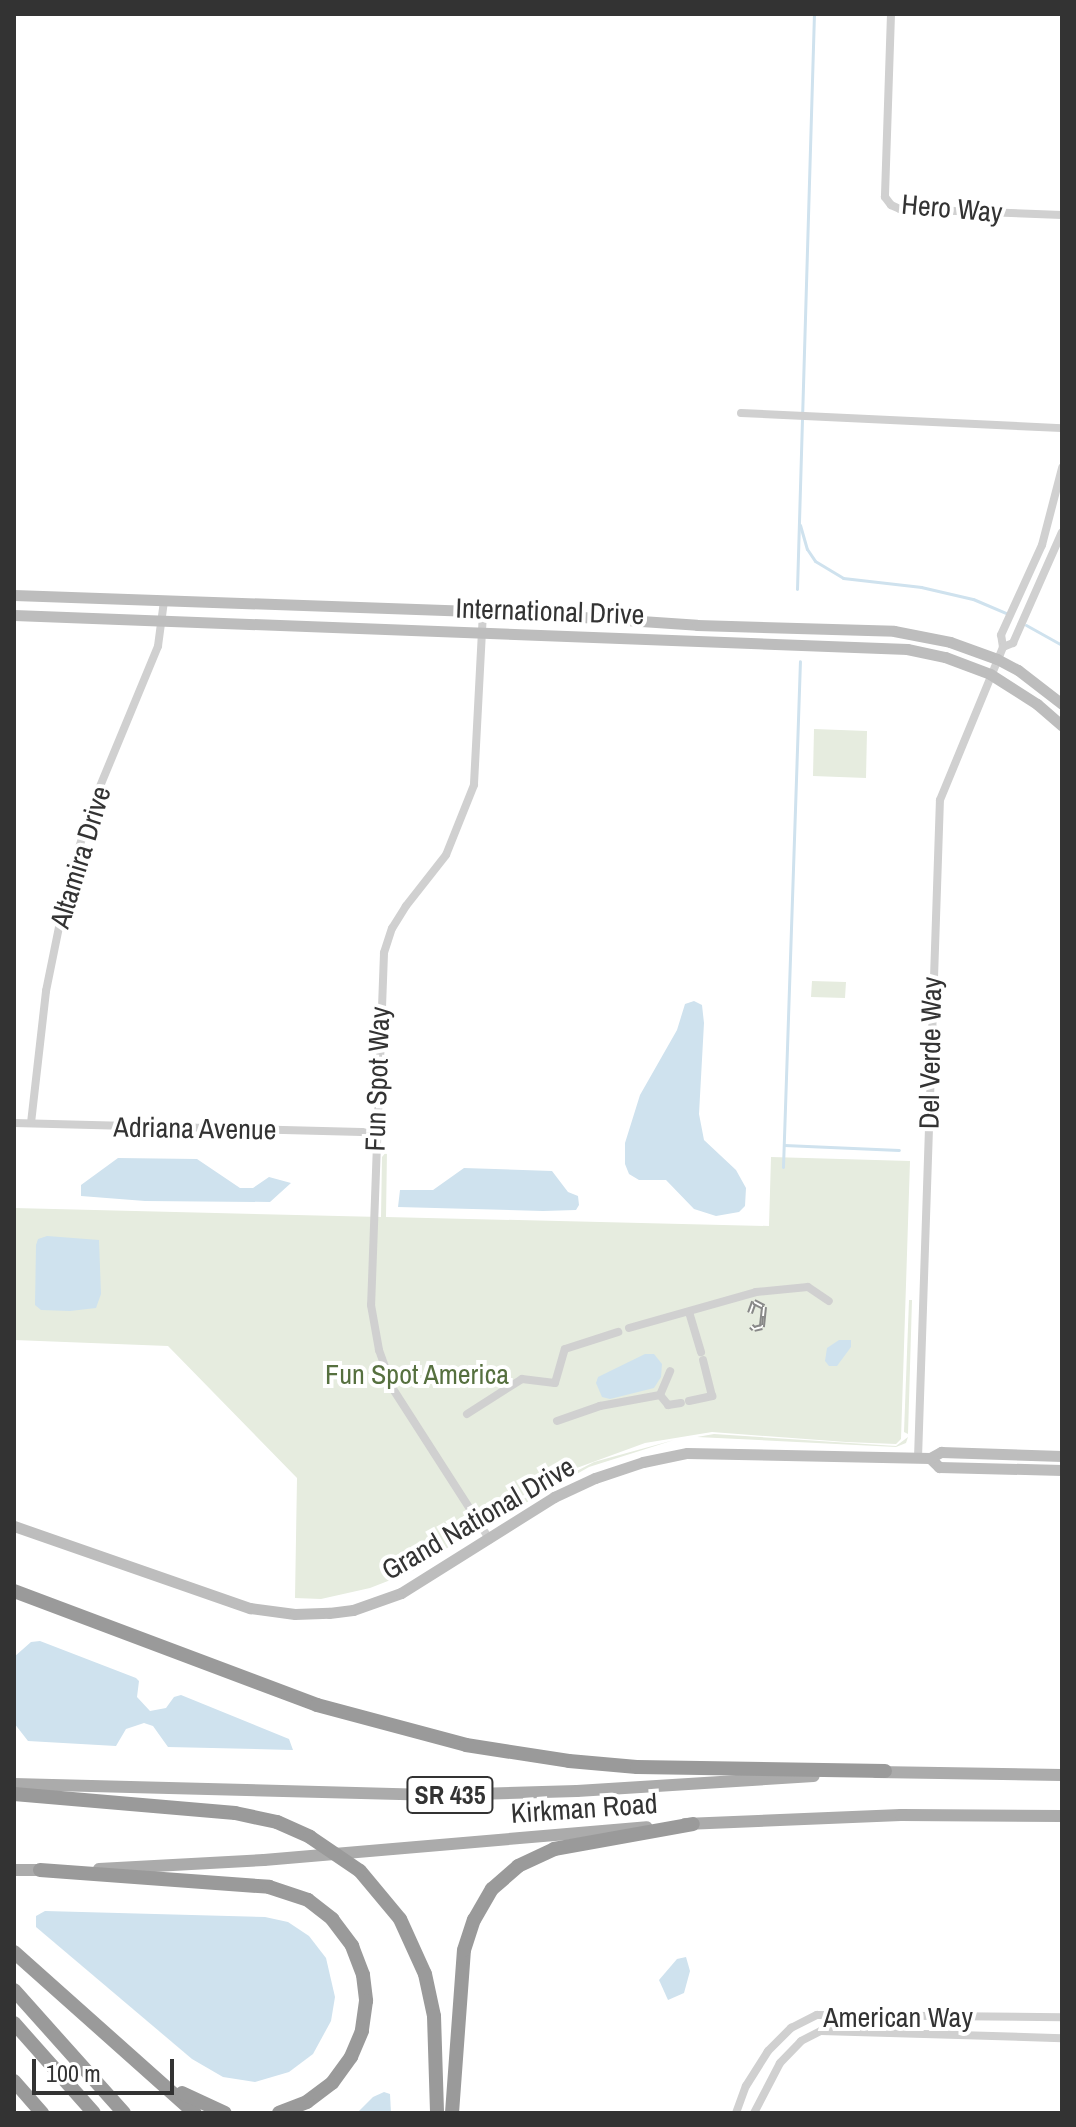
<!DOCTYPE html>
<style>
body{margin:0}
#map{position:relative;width:1076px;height:2127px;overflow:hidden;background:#fff;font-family:"Archivo Narrow",sans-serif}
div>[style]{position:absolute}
.green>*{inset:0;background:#e6ecdf}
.water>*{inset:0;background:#cfe2ee}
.stream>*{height:3px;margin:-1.5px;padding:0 1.5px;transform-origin:1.5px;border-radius:1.5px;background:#cfe2ee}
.street>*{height:8px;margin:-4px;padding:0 4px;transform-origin:4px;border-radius:4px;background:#d0d0d0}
.secondary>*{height:11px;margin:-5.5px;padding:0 5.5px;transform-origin:5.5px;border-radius:5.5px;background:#bdbdbd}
.primary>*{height:12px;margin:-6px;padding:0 6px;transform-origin:6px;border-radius:6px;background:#ababab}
.highway>*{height:14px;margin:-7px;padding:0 7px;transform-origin:7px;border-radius:7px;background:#9a9a9a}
.rail>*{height:6px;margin-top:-3px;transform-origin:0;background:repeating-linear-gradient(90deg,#fff 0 9px,#888 0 18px);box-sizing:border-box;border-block:2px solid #888}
.highway-bridge>*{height:14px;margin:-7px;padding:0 7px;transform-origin:7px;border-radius:7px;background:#9a9a9a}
span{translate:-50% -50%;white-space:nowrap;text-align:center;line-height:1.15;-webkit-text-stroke:8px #fff;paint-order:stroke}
.shield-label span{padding:2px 6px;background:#fff;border:2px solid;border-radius:6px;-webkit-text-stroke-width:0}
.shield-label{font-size:26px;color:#333;font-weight:700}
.street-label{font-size:28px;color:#333}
.park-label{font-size:28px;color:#56703f}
.frame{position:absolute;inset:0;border:16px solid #333;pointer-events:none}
.scale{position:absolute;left:32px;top:2059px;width:142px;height:36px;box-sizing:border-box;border:4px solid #333;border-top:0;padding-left:10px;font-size:24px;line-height:28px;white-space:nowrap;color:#333;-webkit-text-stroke:6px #fff;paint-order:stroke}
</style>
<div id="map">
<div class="green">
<div style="clip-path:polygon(814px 729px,867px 731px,866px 778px,813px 776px)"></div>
<div style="clip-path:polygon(812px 981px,846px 982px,845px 998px,811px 997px)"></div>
<div style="clip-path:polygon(387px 1151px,386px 1217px,769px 1226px,771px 1157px,910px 1161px,901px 1439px,896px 1444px,846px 1442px,712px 1432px,645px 1443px,563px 1473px,490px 1514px,461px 1539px,411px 1572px,370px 1588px,321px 1599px,295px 1598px,297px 1478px,168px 1346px,14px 1340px,14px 1208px,381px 1217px,382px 1157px)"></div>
<div style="clip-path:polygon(909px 1300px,912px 1300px,908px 1434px,904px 1432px)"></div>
<div style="clip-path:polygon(714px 1434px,896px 1446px,908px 1437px,906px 1443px,896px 1447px,697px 1437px)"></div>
<div style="clip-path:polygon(674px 1440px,589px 1467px,499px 1518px,491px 1516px,594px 1462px)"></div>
</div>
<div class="water">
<div style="clip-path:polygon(694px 1001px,702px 1005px,704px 1023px,699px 1114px,704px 1140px,736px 1170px,746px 1188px,745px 1206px,739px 1212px,716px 1216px,694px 1209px,666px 1180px,639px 1180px,629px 1174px,625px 1164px,625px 1143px,640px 1095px,677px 1030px,685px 1004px)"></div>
<div style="clip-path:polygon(118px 1158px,197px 1159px,240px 1188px,253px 1188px,269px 1177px,291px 1183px,270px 1202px,145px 1201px,81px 1196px,81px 1185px)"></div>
<div style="clip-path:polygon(464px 1168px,552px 1171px,568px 1192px,578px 1196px,579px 1205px,576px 1210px,543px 1211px,398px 1207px,400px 1190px,433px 1190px)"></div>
<div style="clip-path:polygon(47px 1236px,99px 1240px,101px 1294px,96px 1308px,70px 1311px,41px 1310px,35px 1305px,36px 1245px,38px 1239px)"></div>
<div style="clip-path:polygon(839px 1340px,851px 1340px,851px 1347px,837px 1366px,829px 1366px,825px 1361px,827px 1348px)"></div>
<div style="clip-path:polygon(645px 1354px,654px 1354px,662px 1364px,661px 1377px,654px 1388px,610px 1399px,602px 1397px,596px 1383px,598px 1377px)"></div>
<div style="clip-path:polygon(40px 1641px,136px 1678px,139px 1681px,137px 1697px,150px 1711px,166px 1708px,174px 1697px,181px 1695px,289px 1739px,293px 1750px,168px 1747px,153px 1726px,144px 1723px,126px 1729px,116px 1746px,28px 1741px,14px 1723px,14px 1657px,31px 1642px)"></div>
<div style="clip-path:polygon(45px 1911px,265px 1917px,288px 1922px,309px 1936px,326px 1958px,335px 1997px,331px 2021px,313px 2054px,289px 2072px,255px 2082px,223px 2077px,192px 2059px,36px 1927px,36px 1916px)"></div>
<div style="clip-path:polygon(686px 1957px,690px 1971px,684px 1993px,668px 2000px,659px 1980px,677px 1959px)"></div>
<div style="clip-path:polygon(384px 2092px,390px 2094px,391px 2113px,357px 2113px,373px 2097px)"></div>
</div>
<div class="stream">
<div style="left:800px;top:525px;width:25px;rotate:74deg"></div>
<div style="left:807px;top:549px;width:14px;rotate:56deg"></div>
<div style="left:815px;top:561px;width:33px;rotate:31deg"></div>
<div style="left:843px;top:578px;width:79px;rotate:6.6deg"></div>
<div style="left:921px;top:587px;width:53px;rotate:13deg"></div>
<div style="left:973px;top:599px;width:36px;rotate:23deg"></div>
<div style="left:797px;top:589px;width:575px;rotate:-88.31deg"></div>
<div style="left:1026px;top:625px;width:41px;rotate:29.1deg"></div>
<div style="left:784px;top:1145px;width:115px;rotate:2.5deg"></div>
<div style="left:783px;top:1167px;width:506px;rotate:-88.08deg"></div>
</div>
<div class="street">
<div style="left:891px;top:14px;width:183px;rotate:91.9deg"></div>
<div style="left:885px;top:197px;width:10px;rotate:53deg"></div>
<div style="left:891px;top:205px;width:10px;rotate:24deg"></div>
<div style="left:900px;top:209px;width:162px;rotate:2.1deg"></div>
<div style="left:741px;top:413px;width:321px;rotate:2.7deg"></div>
<div style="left:483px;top:612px;width:173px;rotate:93deg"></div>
<div style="left:474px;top:785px;width:75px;rotate:111.8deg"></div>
<div style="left:446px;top:855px;width:65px;rotate:128.1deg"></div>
<div style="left:406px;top:906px;width:26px;rotate:122deg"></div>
<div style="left:392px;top:928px;width:26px;rotate:108deg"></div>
<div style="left:384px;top:953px;width:352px;rotate:92.1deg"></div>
<div style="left:371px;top:1305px;width:46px;rotate:79.9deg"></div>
<div style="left:379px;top:1350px;width:41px;rotate:70.3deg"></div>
<div style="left:393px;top:1389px;width:179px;rotate:57.3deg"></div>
<div style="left:1003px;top:647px;width:12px;rotate:-99deg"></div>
<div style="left:1001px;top:635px;width:99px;rotate:-65.5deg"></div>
<div style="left:1042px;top:545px;width:80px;rotate:-75.4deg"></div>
<div style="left:1003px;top:647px;width:11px;rotate:-22deg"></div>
<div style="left:1013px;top:643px;width:121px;rotate:-66.2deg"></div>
<div style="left:14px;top:1123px;width:348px;rotate:1.5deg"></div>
<div style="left:362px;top:1132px;width:13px;rotate:13deg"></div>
<div style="left:31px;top:1123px;width:133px;rotate:-83.5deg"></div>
<div style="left:46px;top:991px;width:115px;rotate:-78.5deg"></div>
<div style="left:69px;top:878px;width:86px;rotate:-71.8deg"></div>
<div style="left:96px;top:796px;width:162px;rotate:-67.5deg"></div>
<div style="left:158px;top:646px;width:45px;rotate:-82.4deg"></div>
<div style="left:689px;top:1312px;width:42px;rotate:73.3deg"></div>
<div style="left:629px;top:1328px;width:132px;rotate:-15.8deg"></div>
<div style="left:756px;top:1292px;width:52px;rotate:-5.5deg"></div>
<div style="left:808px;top:1287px;width:25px;rotate:34deg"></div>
<div style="left:660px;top:1395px;width:13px;rotate:51deg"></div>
<div style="left:668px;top:1405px;width:13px;rotate:-9deg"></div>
<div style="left:660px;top:1395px;width:26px;rotate:-67deg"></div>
<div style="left:689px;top:1401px;width:24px;rotate:-12deg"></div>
<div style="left:712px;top:1396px;width:37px;rotate:-104deg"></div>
<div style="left:467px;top:1414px;width:65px;rotate:-32.5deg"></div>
<div style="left:522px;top:1379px;width:33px;rotate:7deg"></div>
<div style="left:555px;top:1383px;width:35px;rotate:-74deg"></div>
<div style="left:565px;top:1349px;width:56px;rotate:-17.8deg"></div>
<div style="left:557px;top:1421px;width:46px;rotate:-19.2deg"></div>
<div style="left:600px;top:1406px;width:61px;rotate:-10.4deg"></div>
<div style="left:918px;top:1458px;width:658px;rotate:-88.09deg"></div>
<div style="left:940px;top:800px;width:165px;rotate:-67.6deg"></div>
<div style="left:736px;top:2113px;width:29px;rotate:-70deg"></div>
<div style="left:746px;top:2086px;width:41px;rotate:-57.8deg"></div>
<div style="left:768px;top:2051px;width:33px;rotate:-45deg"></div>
<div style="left:791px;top:2028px;width:29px;rotate:-27deg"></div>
<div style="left:817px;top:2015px;width:245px;rotate:0.5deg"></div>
<div style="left:754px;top:2113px;width:56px;rotate:-62.5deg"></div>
<div style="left:780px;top:2063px;width:30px;rotate:-46deg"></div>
<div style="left:801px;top:2041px;width:22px;rotate:-27deg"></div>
<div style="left:821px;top:2031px;width:241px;rotate:1.7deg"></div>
</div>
<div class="secondary">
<div style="left:14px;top:595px;width:494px;rotate:2deg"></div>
<div style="left:508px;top:612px;width:189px;rotate:3.9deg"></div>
<div style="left:697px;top:625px;width:197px;rotate:1.7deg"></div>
<div style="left:894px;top:631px;width:57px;rotate:11.1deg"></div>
<div style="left:950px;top:642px;width:50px;rotate:19.9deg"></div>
<div style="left:997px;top:659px;width:24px;rotate:28deg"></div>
<div style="left:1018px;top:670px;width:56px;rotate:37.7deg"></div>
<div style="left:14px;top:615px;width:894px;rotate:2.18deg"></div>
<div style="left:907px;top:649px;width:39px;rotate:12deg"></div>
<div style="left:945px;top:657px;width:48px;rotate:20.7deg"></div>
<div style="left:990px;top:674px;width:56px;rotate:32.6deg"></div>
<div style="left:1037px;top:704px;width:33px;rotate:41deg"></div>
<div style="left:930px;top:1458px;width:13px;rotate:45deg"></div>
<div style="left:939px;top:1467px;width:123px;rotate:1.4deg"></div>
<div style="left:14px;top:1526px;width:250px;rotate:19.2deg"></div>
<div style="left:250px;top:1608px;width:45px;rotate:7.6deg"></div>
<div style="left:295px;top:1614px;width:34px;rotate:-2deg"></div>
<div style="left:329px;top:1613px;width:24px;rotate:-7deg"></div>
<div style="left:353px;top:1610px;width:51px;rotate:-19.5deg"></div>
<div style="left:401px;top:1593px;width:181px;rotate:-32.1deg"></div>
<div style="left:554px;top:1497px;width:45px;rotate:-24.9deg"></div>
<div style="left:595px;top:1478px;width:51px;rotate:-18.4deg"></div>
<div style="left:643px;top:1462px;width:45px;rotate:-11.6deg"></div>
<div style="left:687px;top:1453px;width:243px;rotate:1.2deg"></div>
<div style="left:930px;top:1458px;width:13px;rotate:-29deg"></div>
<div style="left:941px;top:1452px;width:121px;rotate:1.9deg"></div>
</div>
<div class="primary">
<div style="left:876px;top:1772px;width:186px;rotate:0.9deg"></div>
<div style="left:14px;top:1784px;width:425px;rotate:1.5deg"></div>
<div style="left:439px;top:1795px;width:138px;rotate:-1.7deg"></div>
<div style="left:577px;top:1791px;width:237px;rotate:-3.6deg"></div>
<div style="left:685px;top:1824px;width:216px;rotate:-2.4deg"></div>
<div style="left:901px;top:1815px;width:161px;rotate:0.4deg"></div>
<div style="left:99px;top:1869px;width:165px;rotate:-3.1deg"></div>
<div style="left:264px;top:1860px;width:384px;rotate:-4.9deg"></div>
<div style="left:14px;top:1870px;width:35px"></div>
</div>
<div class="highway">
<div style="left:14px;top:1591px;width:324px;rotate:20.6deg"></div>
<div style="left:317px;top:1705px;width:154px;rotate:15deg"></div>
<div style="left:466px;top:1745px;width:104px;rotate:8.8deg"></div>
<div style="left:569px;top:1761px;width:68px;rotate:5deg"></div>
<div style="left:637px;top:1767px;width:248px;rotate:0.9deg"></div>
<div style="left:14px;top:1794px;width:222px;rotate:4.9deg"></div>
<div style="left:235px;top:1813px;width:43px;rotate:12.1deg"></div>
<div style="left:277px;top:1822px;width:36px;rotate:24deg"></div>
<div style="left:40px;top:1870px;width:230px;rotate:4.2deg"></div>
<div style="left:269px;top:1887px;width:41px;rotate:18.4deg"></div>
<div style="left:308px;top:1900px;width:31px;rotate:38deg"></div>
<div style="left:332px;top:1919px;width:34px;rotate:53deg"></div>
<div style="left:352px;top:1946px;width:31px;rotate:69deg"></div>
<div style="left:363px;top:1975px;width:26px;rotate:83deg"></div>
<div style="left:366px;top:2001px;width:30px;rotate:98deg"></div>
<div style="left:362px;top:2031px;width:28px;rotate:113deg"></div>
<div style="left:351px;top:2057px;width:32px;rotate:126deg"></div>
<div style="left:332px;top:2083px;width:31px;rotate:143deg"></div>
<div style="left:307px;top:2102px;width:30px;rotate:159deg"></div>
<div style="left:360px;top:1871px;width:62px;rotate:50.2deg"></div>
<div style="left:400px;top:1919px;width:60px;rotate:65.6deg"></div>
<div style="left:425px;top:1974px;width:43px;rotate:77.9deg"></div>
<div style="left:434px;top:2016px;width:97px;rotate:88.2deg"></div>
<div style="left:14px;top:1952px;width:242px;rotate:41.7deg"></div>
<div style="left:14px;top:1990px;width:165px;rotate:48.2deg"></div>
<div style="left:14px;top:2023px;width:120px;rotate:48.4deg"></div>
<div style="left:14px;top:2081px;width:43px;rotate:48.8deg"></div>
<div style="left:182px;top:2093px;width:47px;rotate:24.9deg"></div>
<div style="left:452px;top:2113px;width:163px;rotate:-85.8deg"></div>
<div style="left:464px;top:1950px;width:32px;rotate:-72deg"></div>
<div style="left:474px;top:1920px;width:36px;rotate:-60deg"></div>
<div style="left:492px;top:1889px;width:35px;rotate:-41deg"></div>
<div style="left:518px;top:1866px;width:40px;rotate:-25deg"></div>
<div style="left:554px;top:1849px;width:141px;rotate:-10.2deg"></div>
</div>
<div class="rail">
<div style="left:750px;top:1313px;width:12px;rotate:-70deg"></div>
<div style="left:754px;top:1302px;width:11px;rotate:27deg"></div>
<div style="left:764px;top:1307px;width:20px;rotate:96deg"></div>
<div style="left:762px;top:1327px;width:8px;rotate:166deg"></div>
<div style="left:754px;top:1329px;width:4px;rotate:-135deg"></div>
</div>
<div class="highway-bridge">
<div style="left:310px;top:1837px;width:60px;rotate:34.2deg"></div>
</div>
<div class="shield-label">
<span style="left:450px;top:1795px">SR 435</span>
</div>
<div class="street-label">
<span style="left:952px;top:208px;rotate:5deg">Hero Way</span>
<span style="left:550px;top:611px;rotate:2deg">International Drive</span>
<span style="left:80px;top:857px;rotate:-73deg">Altamira Drive</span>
<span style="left:930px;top:1053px;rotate:-89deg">Del Verde Way</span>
<span style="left:377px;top:1079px;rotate:-88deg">Fun Spot Way</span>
<span style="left:195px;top:1128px;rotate:1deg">Adriana Avenue</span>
<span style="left:478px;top:1518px;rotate:-30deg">Grand National Drive</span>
<span style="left:584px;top:1808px;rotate:-4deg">Kirkman Road</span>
<span style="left:898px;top:2017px">American Way</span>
</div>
<div class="park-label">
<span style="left:417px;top:1374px">Fun Spot America</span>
</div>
<div class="frame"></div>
<div class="scale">100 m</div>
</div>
